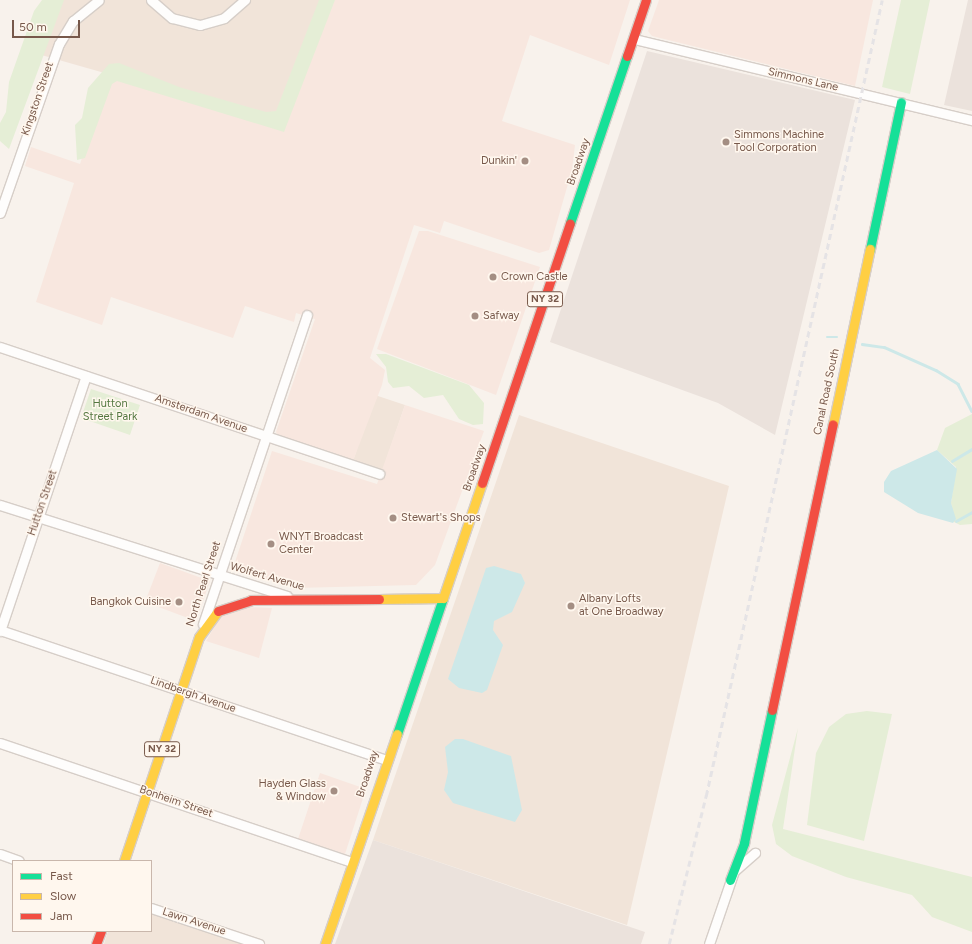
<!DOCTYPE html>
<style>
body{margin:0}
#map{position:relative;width:972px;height:944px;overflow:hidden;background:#f8f2ec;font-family:Figtree,sans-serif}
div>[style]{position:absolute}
.residential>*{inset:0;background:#f1e4d9}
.commercial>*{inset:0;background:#f8e7df}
.industrial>*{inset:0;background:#ebe2dc}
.green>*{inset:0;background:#e5eed6}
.water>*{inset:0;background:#cde8e8}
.stream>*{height:2.5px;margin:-1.25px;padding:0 1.25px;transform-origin:1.25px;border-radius:1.25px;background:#cde8e8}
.roads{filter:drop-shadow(1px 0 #d6cec8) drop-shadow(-1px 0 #d6cec8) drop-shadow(0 1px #d6cec8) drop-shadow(0 -1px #d6cec8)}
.street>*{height:9px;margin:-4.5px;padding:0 4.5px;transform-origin:4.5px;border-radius:4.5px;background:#fefdfc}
.fast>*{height:9px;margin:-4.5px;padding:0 4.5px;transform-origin:4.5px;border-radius:4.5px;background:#16e098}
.slow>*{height:9px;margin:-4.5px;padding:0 4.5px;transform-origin:4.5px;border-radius:4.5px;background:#ffcf43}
.jam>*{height:9px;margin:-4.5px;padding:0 4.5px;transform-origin:4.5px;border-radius:4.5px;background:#f24e42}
.rail>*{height:2.5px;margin-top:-1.25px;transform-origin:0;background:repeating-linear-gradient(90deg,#e5e3e5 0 6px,transparent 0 10px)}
.dots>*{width:11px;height:11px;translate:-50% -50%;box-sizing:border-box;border:2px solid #fff7ee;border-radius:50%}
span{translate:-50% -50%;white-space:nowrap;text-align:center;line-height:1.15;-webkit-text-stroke:3px #fff7ee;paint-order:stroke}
.shield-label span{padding:1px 3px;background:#fff7ee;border:1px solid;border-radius:3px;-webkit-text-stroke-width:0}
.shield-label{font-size:10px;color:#77584a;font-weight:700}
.street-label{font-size:11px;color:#77584a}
.poi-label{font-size:11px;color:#77584a}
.left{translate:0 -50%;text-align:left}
.right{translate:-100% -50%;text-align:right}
.park-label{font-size:11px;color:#52773f}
.legend{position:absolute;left:12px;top:860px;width:140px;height:72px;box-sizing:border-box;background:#fff7ee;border:1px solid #c9b7ac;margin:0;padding:5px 7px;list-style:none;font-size:12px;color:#77584a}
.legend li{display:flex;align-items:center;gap:8px;height:20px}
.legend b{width:20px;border:1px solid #c9b7ac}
.scale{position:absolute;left:12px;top:20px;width:68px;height:18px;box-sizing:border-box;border:2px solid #77584a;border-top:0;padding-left:5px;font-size:12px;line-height:14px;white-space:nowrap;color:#77584a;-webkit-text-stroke:3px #fff7ee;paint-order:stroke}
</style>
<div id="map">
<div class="residential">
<div style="clip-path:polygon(55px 0,328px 0,280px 123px,31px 52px)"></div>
<div style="clip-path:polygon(375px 395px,405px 405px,382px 472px,353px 461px)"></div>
<div style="clip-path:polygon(519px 415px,729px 486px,627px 925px,373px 840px)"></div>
<div style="clip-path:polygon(151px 913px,241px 944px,104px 944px,108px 931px,151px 931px)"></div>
</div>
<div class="commercial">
<div style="clip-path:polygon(328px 0,630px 0,609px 65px,530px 35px,502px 121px,575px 145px,572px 170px,549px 250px,539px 253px,444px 221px,440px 233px,414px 225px,370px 358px,385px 370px,382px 385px,353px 461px,278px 436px,276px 432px,315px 319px,296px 313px,294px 322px,245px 306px,233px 338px,111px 297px,102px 325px,36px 302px,74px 183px,25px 166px,31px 147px,80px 164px,109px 75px,280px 123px)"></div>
<div style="clip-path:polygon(659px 0,873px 0,855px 86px,652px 36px,648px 31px)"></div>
<div style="clip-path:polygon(419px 231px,428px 231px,540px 267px,496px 395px,377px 349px)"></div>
<div style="clip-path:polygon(405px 405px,484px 431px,435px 565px,416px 585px,295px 588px,233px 568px,272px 451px,377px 484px)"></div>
<div style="clip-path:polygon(160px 563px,210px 581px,196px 621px,145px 602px)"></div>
<div style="clip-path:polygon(244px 607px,272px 608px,259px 658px,206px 641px,221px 616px)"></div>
<div style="clip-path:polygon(320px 773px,366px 789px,345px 854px,298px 839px)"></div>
</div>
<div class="industrial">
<div style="clip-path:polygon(968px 0,972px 0,972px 111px,944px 105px)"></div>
<div style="clip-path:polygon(647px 51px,855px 100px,775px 435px,718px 403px,550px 342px)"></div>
<div style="clip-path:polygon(373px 840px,645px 932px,641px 944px,335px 944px)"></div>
</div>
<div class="green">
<div style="clip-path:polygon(42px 0,64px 0,9px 149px,0 141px,0 123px,6px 112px,9px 82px,34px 11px)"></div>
<div style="clip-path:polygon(319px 0,335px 0,284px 132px,117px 81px,112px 84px,85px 158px,77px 160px,75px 125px,82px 118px,88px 88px,109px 64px,119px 63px,179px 87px,266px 112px,276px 111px)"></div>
<div style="clip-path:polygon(901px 0,930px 0,910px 94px,882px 87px)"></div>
<div style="clip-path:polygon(376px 354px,386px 354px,469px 385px,484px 403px,483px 424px,473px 425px,459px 419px,443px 395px,424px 398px,409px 386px,393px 388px,388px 382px,386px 367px)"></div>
<div style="clip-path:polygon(91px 389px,140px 405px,130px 435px,81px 418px)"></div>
<div style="clip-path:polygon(972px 414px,972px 524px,960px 525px,954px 522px,951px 503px,956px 467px,937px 450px,945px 428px)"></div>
<div style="clip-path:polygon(867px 711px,892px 714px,864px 841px,807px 825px,816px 753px,829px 727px,846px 714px)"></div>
<div style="clip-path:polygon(798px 728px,783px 829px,972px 877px,972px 932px,932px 917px,912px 895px,846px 877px,792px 856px,776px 844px,772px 825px)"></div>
</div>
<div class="water">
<div style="clip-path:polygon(937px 450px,957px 469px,951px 503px,956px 519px,953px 523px,918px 513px,884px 492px,884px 482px,891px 471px)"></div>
<div style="clip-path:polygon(494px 566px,521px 574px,525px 583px,512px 612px,494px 621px,493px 630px,503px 645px,487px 690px,482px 693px,459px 688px,448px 679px,486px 568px)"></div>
<div style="clip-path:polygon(463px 739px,511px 756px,522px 810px,515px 822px,453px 803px,444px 790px,448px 772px,445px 747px,455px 739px)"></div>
</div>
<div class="stream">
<div style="left:827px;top:337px;width:10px"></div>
<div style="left:862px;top:344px;width:22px;rotate:8deg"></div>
<div style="left:884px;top:347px;width:57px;rotate:23.9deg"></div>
<div style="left:936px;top:370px;width:26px;rotate:32deg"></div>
<div style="left:958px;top:384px;width:30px;rotate:63deg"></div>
<div style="left:952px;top:461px;width:23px;rotate:-31deg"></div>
<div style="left:956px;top:521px;width:18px;rotate:-29deg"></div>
</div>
<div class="roads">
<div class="street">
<div style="left:151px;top:0;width:28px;rotate:41deg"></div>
<div style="left:172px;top:18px;width:29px;rotate:14deg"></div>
<div style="left:200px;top:25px;width:25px;rotate:-16deg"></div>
<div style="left:224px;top:18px;width:28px;rotate:-41deg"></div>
<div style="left:634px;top:39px;width:348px;rotate:13.5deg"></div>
<div style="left:0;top:213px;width:179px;rotate:-70.8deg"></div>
<div style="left:59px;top:44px;width:27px;rotate:-59deg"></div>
<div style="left:73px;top:21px;width:33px;rotate:-39deg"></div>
<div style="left:0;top:347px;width:400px;rotate:18.5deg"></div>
<div style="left:0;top:505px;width:301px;rotate:17.6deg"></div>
<div style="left:203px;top:624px;width:326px;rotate:-71.4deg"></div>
<div style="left:0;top:630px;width:407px;rotate:18.6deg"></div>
<div style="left:0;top:631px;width:269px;rotate:-71.4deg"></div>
<div style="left:0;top:743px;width:372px;rotate:18.7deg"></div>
<div style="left:0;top:854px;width:20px;rotate:20deg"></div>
<div style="left:151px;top:908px;width:114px;rotate:18.4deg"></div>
<div style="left:709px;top:944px;width:77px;rotate:-71.1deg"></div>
<div style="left:734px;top:871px;width:28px;rotate:-41deg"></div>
</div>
<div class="fast">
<div style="left:570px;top:223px;width:176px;rotate:-71.2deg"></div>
<div style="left:870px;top:249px;width:150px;rotate:-78.1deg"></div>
<div style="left:397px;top:734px;width:144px;rotate:-71.3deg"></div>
<div style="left:730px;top:880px;width:40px;rotate:-69deg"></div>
<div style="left:744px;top:843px;width:136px;rotate:-78.1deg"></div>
</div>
<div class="slow">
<div style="left:833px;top:424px;width:179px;rotate:-78.1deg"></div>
<div style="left:379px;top:599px;width:64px;rotate:-0.9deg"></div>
<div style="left:443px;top:598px;width:121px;rotate:-71.3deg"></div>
<div style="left:124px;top:861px;width:236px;rotate:-71.5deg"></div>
<div style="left:199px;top:637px;width:32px;rotate:-54deg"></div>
<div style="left:325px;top:944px;width:222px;rotate:-71.1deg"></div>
</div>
<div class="jam">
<div style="left:627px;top:56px;width:59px;rotate:-71.3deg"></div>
<div style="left:482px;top:483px;width:274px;rotate:-71.3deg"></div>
<div style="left:218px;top:611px;width:35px;rotate:-18deg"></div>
<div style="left:251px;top:600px;width:128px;rotate:-0.4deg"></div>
<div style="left:772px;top:710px;width:292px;rotate:-78deg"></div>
<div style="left:96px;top:944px;width:14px;rotate:-69deg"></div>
</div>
</div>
<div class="rail">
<div style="left:669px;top:944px;width:153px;rotate:-76deg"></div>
<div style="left:706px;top:796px;width:815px;rotate:-77.53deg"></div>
</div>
<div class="dots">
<div style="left:726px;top:142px;background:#a48e83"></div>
<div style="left:525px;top:161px;background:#a48e83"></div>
<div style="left:493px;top:277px;background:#a48e83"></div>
<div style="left:475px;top:316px;background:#a48e83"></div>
<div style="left:393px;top:518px;background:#a48e83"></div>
<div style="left:271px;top:544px;background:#a48e83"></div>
<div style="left:179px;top:602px;background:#a48e83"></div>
<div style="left:571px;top:606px;background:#a48e83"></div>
<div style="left:334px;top:791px;background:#a48e83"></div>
</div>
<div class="shield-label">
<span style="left:545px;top:299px">NY 32</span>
<span style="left:162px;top:749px">NY 32</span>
</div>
<div class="street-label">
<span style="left:803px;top:80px;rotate:13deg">Simmons Lane</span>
<span style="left:38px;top:99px;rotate:-71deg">Kingston Street</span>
<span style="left:579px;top:162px;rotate:-71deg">Broadway</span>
<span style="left:827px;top:392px;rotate:-78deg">Canal Road South</span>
<span style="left:201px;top:414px;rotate:19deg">Amsterdam Avenue</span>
<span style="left:475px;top:468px;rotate:-71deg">Broadway</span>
<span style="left:43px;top:503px;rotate:-71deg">Hutton Street</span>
<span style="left:267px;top:577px;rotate:16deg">Wolfert Avenue</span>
<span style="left:204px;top:584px;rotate:-72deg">North Pearl Street</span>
<span style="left:193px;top:695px;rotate:19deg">Lindbergh Avenue</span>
<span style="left:368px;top:774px;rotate:-72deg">Broadway</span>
<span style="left:176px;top:802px;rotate:19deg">Bonheim Street</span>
<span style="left:194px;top:922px;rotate:18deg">Lawn Avenue</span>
</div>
<div class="poi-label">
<span class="left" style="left:734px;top:142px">Simmons Machine<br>Tool Corporation</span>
<span class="right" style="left:517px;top:161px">Dunkin'</span>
<span class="left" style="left:501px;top:277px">Crown Castle</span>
<span class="left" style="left:483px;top:316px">Safway</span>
<span class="left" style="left:401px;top:518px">Stewart's Shops</span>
<span class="left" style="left:279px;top:544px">WNYT Broadcast<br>Center</span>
<span class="left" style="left:579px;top:606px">Albany Lofts<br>at One Broadway</span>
<span class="right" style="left:171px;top:602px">Bangkok Cuisine</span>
<span class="right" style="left:326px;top:791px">Hayden Glass<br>&amp; Window</span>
</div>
<div class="park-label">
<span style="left:110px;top:411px">Hutton<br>Street Park</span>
</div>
<ul class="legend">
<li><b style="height:5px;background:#16e098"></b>Fast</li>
<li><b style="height:5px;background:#ffcf43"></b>Slow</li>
<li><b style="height:5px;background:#f24e42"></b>Jam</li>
</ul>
<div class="scale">50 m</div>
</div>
